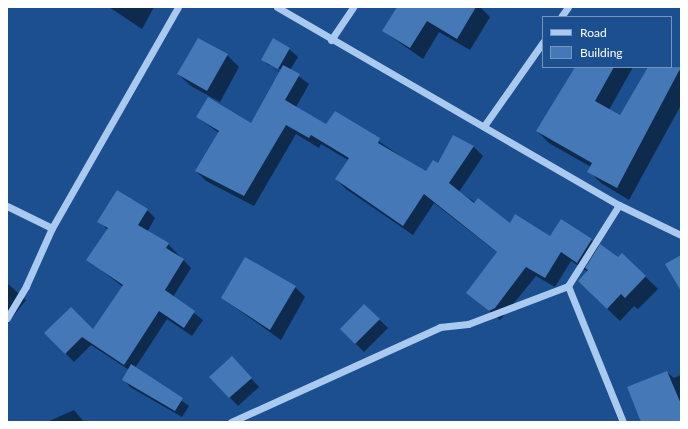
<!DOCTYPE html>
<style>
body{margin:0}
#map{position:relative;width:688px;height:429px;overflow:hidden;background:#1b4f8f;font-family:Lato,sans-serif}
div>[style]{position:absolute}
.shadow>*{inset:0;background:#0007}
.building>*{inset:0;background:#4478b7}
.minor>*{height:7px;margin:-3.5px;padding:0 3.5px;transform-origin:3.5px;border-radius:3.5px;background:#a9c9ee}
span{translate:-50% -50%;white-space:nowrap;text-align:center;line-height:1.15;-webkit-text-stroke:3px #1b4f8f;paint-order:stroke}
.frame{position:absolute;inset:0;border:8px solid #fff;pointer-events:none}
.legend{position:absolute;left:542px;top:16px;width:130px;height:52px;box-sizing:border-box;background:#1b4f8f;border:1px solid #7695bc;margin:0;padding:5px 7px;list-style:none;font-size:12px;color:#fff}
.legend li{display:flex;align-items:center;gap:8px;height:20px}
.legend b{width:20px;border:1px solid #7695bc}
</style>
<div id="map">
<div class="shadow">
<div style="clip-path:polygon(109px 7px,154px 7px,142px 29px)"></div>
<div style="clip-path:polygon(398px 7px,480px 7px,490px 17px,470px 50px,439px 32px,423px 59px,383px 31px)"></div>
<div style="clip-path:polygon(evenodd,289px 49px,298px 57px,290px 70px,309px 84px,296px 107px,327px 126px,335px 112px,426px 173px,473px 146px,483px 156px,459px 192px,510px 224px,550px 237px,591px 240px,618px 259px,622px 254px,658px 289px,638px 309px,634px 306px,620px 321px,591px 293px,588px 272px,571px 261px,555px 287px,536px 276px,500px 320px,467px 293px,498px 253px,434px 203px,413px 235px,346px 189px,336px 179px,348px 160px,321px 144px,319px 148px,296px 134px,254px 206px,206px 181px,196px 171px,219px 133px,197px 117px,251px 125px,280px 73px,262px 60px,289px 49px,270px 64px,283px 71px,282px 73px,270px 66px,270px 64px)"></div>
<div style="clip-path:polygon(227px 55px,239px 67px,220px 102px,191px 86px,178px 74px)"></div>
<div style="clip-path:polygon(671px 66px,681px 72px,681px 105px,629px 200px,601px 183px,589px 171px,591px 167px,549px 143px,537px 131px,575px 67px,633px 67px,609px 110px,620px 116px,649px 67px)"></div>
<div style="clip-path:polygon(147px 210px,155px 218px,147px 232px,168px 244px,191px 268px,173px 297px,203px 320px,192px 336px,167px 319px,135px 368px,189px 406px,182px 417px,130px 387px,124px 380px,129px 370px,91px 345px,74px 362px,46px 333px,93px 331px,123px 287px,88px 260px,108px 230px,99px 221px)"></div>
<div style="clip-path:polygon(7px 283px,26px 300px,7px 324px)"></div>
<div style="clip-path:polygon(295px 287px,305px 297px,281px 340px,222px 298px)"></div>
<div style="clip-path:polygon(364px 305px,388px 328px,364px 352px,341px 329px)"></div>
<div style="clip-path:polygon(240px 366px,259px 387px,238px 406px,210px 377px)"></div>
<div style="clip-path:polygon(667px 372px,674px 378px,681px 375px,681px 422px,642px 422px)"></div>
<div style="clip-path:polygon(74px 410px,84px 422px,47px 422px)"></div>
</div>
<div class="building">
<div style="clip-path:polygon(397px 7px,476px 7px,457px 39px,427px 21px,410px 48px,382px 31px)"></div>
<div style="clip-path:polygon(198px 38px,228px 54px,207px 91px,177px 74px)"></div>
<div style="clip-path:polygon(273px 38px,290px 48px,278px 69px,261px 60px)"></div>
<div style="clip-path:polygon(283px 65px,300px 74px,285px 100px,326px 124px,335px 111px,380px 138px,378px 143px,426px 171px,433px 160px,438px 163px,453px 135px,474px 146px,449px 183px,474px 203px,478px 198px,510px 223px,515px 214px,550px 236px,561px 219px,592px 239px,577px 263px,561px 252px,545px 278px,526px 267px,495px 308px,489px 311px,466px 293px,497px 252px,424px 194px,403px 226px,335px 179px,349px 158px,311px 135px,309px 138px,286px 125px,244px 196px,195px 171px,219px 131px,196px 117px,208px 97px,251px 123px)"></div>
<div style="clip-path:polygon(575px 67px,614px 67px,595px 101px,620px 115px,648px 67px,681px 67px,617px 188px,587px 172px,592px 163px,536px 131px)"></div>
<div style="clip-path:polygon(117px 190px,148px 209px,138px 225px,169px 243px,166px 248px,184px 259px,165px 290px,195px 311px,184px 328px,159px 311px,124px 365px,82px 337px,65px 354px,44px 333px,71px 307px,93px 329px,123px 285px,86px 260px,108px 228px,97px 222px)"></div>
<div style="clip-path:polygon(600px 244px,618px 257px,622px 253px,646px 276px,625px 298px,621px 294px,607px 309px,578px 281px,588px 270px,585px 268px)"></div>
<div style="clip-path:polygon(681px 255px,681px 291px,665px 264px)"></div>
<div style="clip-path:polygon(245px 257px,296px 286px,270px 330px,221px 298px)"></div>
<div style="clip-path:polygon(364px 304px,380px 319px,355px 344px,340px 329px)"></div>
<div style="clip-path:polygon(232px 356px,252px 378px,229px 398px,209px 377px)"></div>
<div style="clip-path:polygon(131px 364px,183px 398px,175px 411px,122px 380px)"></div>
<div style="clip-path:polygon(667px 371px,681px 404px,681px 422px,641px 422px,627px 387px)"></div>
</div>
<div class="minor">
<div style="left:277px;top:7px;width:395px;rotate:30.1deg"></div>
<div style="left:619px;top:205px;width:69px;rotate:25.8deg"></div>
<div style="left:561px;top:17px;width:12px;rotate:-55deg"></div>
<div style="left:331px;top:40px;width:40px;rotate:-56deg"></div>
<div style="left:484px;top:126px;width:103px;rotate:-54.9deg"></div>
<div style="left:619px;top:205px;width:96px;rotate:122.2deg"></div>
<div style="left:568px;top:286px;width:147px;rotate:68deg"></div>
<div style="left:7px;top:206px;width:50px;rotate:26.1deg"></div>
<div style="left:7px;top:318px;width:37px;rotate:-59deg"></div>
<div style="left:26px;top:286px;width:64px;rotate:-65.9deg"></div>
<div style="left:52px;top:228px;width:254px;rotate:-60.3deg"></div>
<div style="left:231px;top:422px;width:230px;rotate:-24.4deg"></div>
<div style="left:440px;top:327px;width:28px;rotate:-6deg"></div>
<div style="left:468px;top:324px;width:107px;rotate:-20.8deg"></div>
</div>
<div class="frame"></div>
<ul class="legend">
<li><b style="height:5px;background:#a9c9ee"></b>Road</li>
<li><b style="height:11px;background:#4478b7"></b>Building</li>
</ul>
</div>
